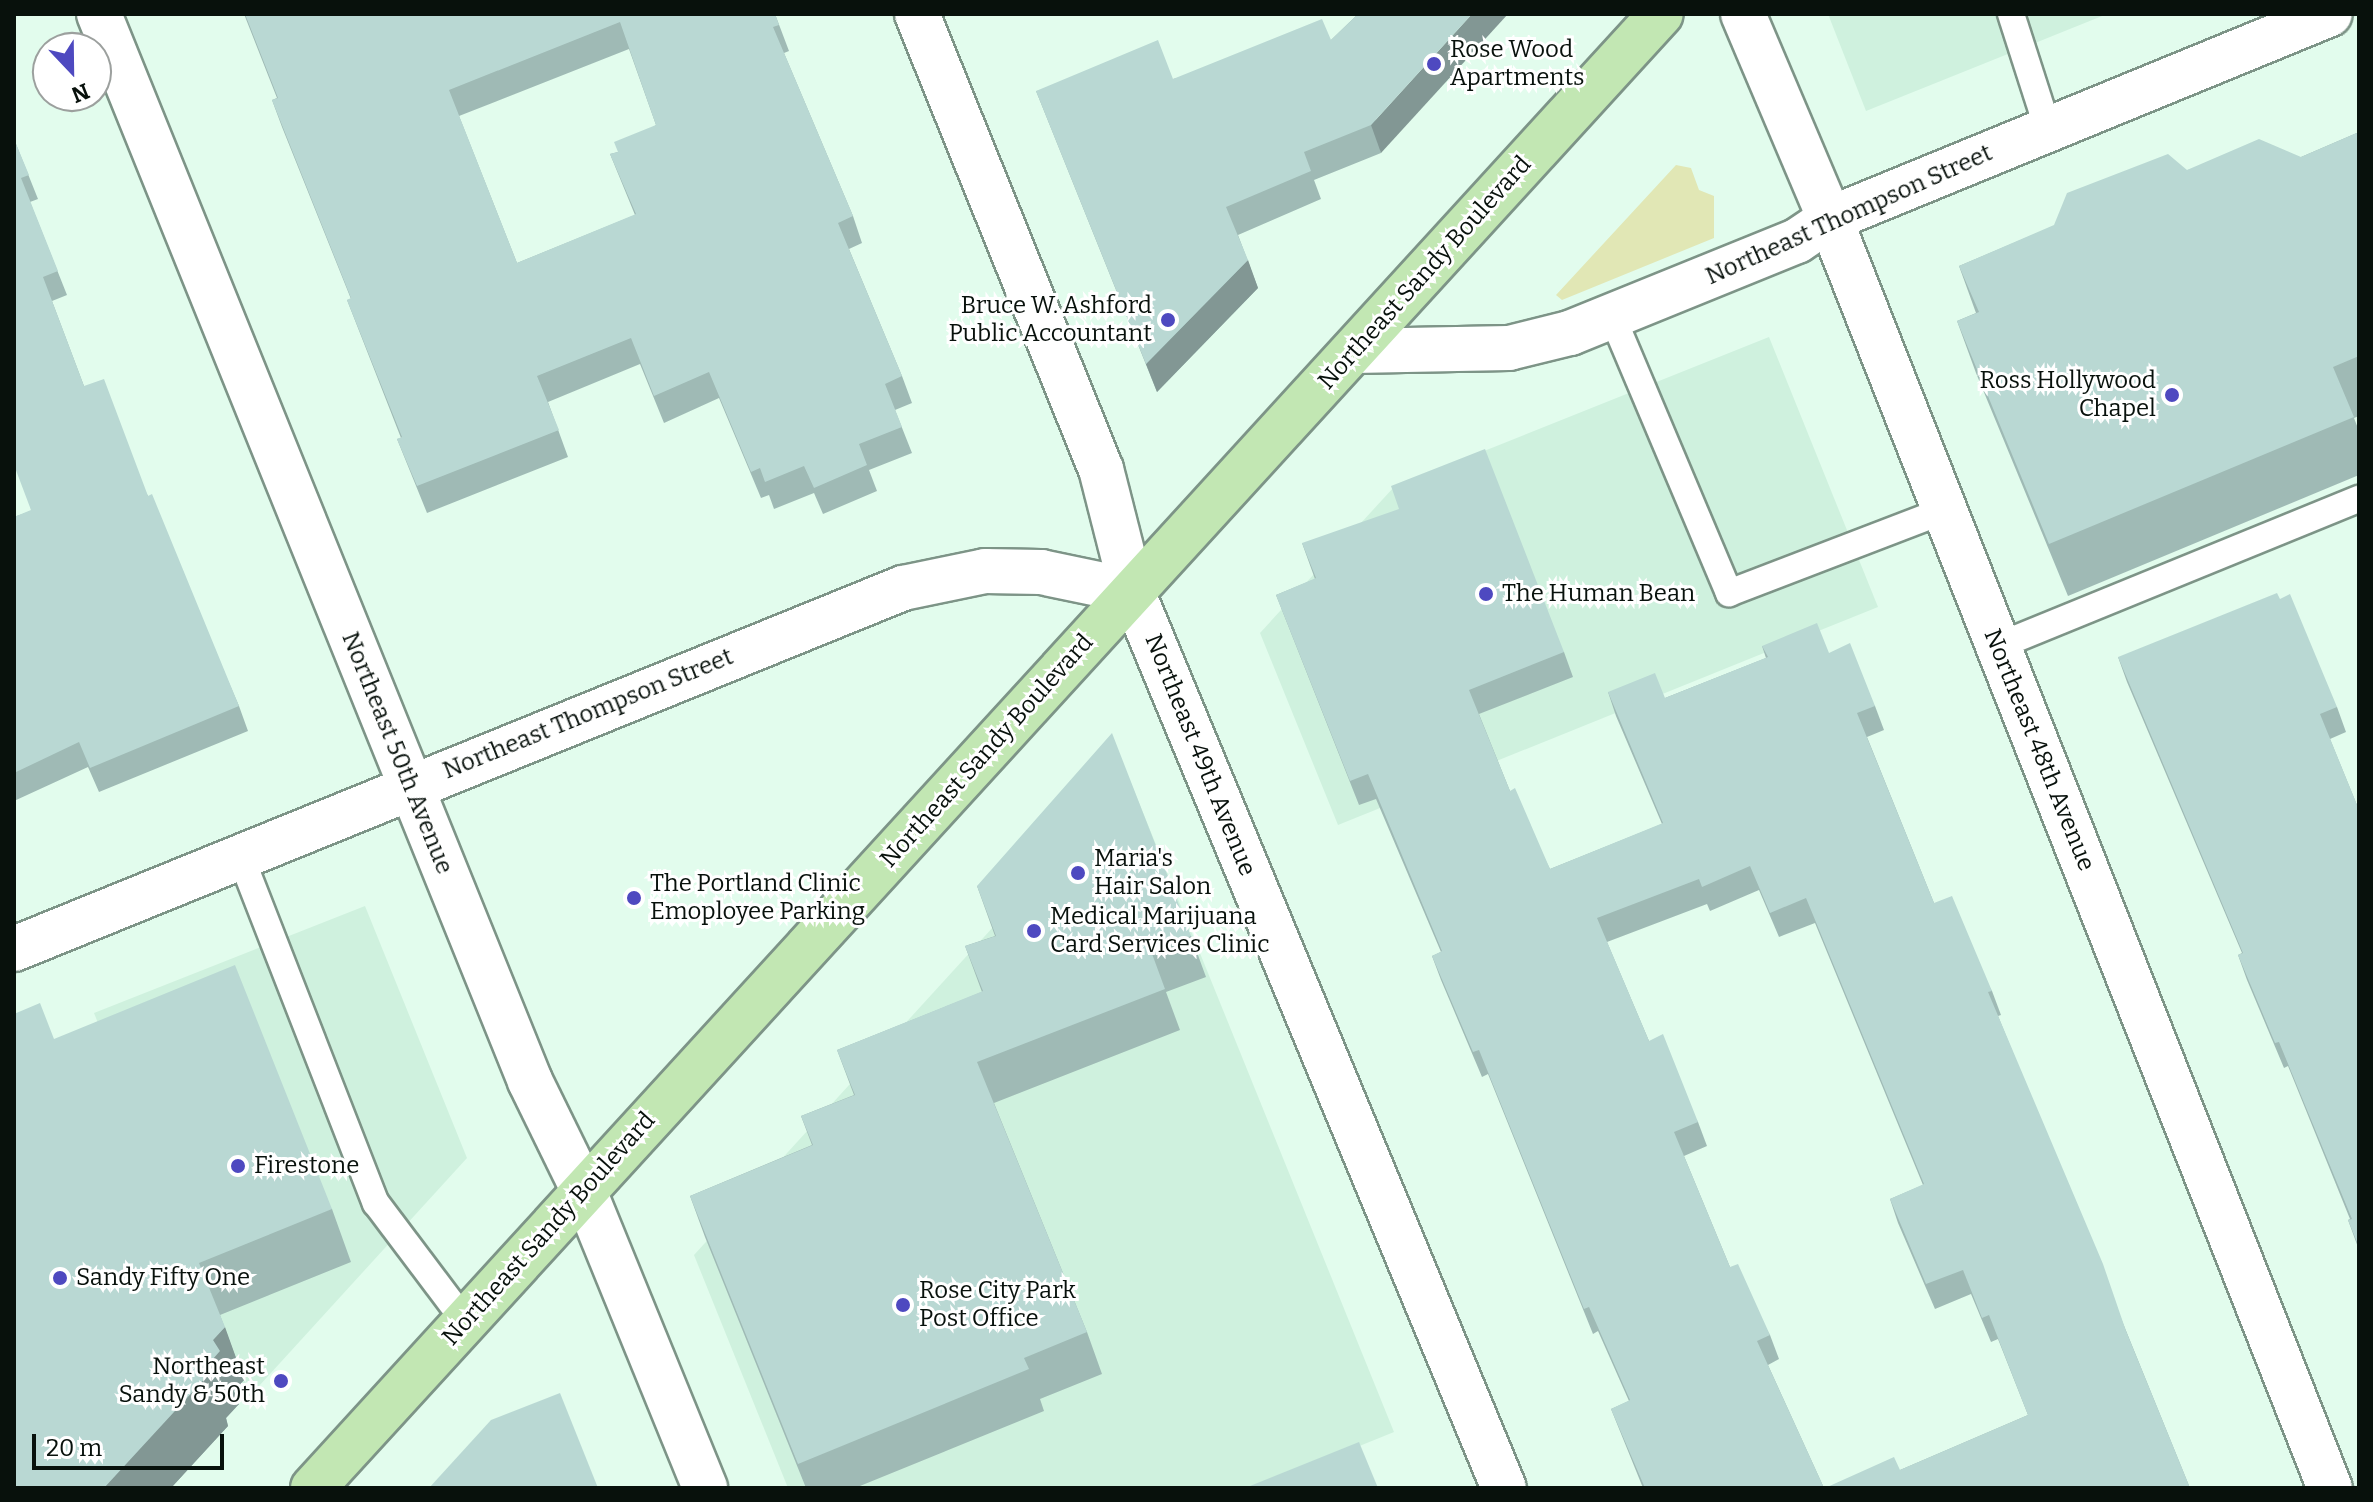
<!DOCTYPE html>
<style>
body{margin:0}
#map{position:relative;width:2373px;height:1502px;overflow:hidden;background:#e2fced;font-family:Bitter,serif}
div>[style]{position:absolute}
.built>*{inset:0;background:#cff1de}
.green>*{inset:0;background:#e1e7b5}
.roads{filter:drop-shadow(2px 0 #7d9487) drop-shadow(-2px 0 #7d9487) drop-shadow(0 2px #7d9487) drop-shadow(0 -2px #7d9487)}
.lane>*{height:26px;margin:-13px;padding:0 13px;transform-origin:13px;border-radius:13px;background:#fff}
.street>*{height:44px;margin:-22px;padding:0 22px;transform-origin:22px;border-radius:22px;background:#fff}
.primary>*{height:44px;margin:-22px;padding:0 22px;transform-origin:22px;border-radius:22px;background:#c2e7b3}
.wall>*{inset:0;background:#9fbab5}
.shaded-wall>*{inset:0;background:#829794}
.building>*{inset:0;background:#b9d8d3}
.dots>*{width:22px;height:22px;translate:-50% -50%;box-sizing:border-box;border:4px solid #fff;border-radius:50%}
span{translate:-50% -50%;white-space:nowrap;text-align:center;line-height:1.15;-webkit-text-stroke:6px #fff;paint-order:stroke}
.poi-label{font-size:24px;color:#08110c}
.left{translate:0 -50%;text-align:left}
.right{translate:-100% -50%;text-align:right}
.street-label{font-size:24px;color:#08110c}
.frame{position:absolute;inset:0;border:16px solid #08110c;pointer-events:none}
.north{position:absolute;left:32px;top:32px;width:80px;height:80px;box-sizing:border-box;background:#fff;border:2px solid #9ca09e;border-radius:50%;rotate:158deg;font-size:22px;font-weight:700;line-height:32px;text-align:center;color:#08110c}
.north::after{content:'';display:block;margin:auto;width:28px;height:36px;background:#4e49c0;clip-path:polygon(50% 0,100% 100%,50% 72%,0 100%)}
.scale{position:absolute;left:32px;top:1434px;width:192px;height:36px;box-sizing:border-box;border:4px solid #08110c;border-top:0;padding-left:10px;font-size:24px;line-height:28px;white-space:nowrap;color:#08110c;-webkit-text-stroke:6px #fff;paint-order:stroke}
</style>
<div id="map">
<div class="built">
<div style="clip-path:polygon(1828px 14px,2107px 14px,1866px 111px)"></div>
<div style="clip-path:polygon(1769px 337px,1878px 607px,1338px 825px,1260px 633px,1394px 487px)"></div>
<div style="clip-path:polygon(1129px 778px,1394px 1432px,1256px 1488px,788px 1488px,694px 1255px)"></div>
<div style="clip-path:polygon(365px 906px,467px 1158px,248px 1398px,94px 1013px)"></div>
</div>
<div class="green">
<div style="clip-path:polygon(1676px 165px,1691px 168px,1699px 190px,1714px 196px,1714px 238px,1562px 300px,1556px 295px)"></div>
</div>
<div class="roads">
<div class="lane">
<div style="left:2011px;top:14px;width:121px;rotate:72.2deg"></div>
<div style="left:1612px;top:316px;width:301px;rotate:67.1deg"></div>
<div style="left:1729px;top:593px;width:231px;rotate:-21deg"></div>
<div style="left:1998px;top:646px;width:390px;rotate:-22.2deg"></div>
<div style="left:240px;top:855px;width:374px;rotate:68.7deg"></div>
<div style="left:376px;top:1203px;width:148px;rotate:53deg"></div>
</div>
<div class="street">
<div style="left:99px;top:14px;width:1151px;rotate:68deg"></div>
<div style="left:530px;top:1081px;width:123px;rotate:63.9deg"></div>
<div style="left:584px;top:1191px;width:321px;rotate:67.8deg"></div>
<div style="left:917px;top:14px;width:491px;rotate:68deg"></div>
<div style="left:1101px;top:469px;width:126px;rotate:75.7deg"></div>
<div style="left:1132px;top:591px;width:971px;rotate:67.48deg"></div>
<div style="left:1743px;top:14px;width:223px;rotate:67deg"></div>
<div style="left:1830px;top:219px;width:1364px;rotate:68.5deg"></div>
<div style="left:1354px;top:351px;width:155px;rotate:-1.1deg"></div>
<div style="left:1509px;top:348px;width:63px;rotate:-13.8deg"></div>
<div style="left:1570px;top:333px;width:245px;rotate:-22.1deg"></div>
<div style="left:1797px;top:241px;width:40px;rotate:-34deg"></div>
<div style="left:1830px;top:219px;width:540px;rotate:-22.29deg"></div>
<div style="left:14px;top:949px;width:960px;rotate:-22.1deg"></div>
<div style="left:903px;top:588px;width:84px;rotate:-11.7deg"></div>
<div style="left:985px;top:571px;width:56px;rotate:1deg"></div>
<div style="left:1041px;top:572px;width:93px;rotate:11.8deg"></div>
</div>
<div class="primary">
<div style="left:313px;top:1488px;width:1997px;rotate:-47.56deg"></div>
</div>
</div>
<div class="wall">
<div style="clip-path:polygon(evenodd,244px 14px,775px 14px,789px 51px,784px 53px,853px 216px,862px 243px,849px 249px,902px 376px,912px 403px,895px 410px,912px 453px,869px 470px,877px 491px,823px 514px,814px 493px,774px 509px,769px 495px,761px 498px,719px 398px,664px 423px,640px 364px,548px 402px,568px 457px,427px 513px,397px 439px,401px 438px,347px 300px,351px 299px,282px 127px,272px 100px,277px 98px,244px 14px,629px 49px,656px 125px,618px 152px,610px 154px,635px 215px,517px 263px,459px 116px,629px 49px)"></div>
<div style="clip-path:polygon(1358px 14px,1381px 153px,1314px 180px,1321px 199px,1238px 235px,1258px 288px,1157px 392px,1036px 91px,1173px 79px,1331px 40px)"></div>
<div style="clip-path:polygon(2359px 132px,2359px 416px,2354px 418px,2359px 431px,2359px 475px,2068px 596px,1976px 373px,1957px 321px,1976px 313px,1959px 266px,2187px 170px,2301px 157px)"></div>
<div style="clip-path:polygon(14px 139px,38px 199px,30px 202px,67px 295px,52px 301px,84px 386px,148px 496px,239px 706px,248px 731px,99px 792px,88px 767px,14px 801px,14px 517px,31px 511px)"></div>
<div style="clip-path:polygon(1302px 543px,1564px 652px,1573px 677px,1479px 714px,1510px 791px,1550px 869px,1662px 824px,1616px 716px,1608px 692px,1665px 698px,1766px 658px,1762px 646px,1829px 653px,1875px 706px,1884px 730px,1867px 737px,1934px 903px,1992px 991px,2001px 1015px,1998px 1016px,2190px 1488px,1900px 1470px,2028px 1415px,1998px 1339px,1991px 1342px,1971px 1294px,1935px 1309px,1898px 1223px,1890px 1199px,1923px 1185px,1815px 923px,1779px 937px,1759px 890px,1710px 911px,1707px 904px,1607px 942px,1649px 1041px,1698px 1122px,1707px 1146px,1684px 1156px,1730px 1267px,1770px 1335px,1779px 1359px,1768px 1365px,1824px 1488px,1643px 1488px,1611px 1409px,1629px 1401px,1598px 1331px,1593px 1334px,1488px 1074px,1482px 1077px,1441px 980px,1432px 956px,1441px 952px,1376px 799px,1359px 805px,1276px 595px,1315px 579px)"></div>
<div style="clip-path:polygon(2118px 657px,2337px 707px,2346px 732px,2330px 739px,2359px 810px,2359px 1250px,2348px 1220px,2350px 1219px,2288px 1066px,2284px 1068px,2247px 980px,2238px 955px,2242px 953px,2127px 682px)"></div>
<div style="clip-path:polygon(977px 886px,1191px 936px,1206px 977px,1166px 992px,1180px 1030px,994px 1103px,1087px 1332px,1102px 1374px,1040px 1399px,1044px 1411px,855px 1488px,806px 1488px,705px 1237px,690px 1196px,812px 1145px,801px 1116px,854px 1095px,837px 1050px,982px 992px,965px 946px,995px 936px)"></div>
<div style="clip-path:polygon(54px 1039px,332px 1209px,351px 1262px,220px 1315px,244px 1380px,234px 1391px,239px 1404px,226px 1418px,228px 1426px,171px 1488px,14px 1488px)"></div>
</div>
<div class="shaded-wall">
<div style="clip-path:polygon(1472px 14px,1508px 14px,1381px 153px,1371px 125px)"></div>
<div style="clip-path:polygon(1248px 260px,1258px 288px,1157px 392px,1146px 364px)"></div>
<div style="clip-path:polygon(225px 1327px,244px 1380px,234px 1391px,239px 1404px,226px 1418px,228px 1426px,171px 1488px,104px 1488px,213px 1340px)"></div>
</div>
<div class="building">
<div style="clip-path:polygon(evenodd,245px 14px,775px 14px,779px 25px,773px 27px,853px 216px,838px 223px,902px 376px,885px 384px,902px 427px,859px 444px,867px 465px,814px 488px,804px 466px,765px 482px,760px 468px,751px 472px,709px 372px,654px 396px,631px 338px,537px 376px,559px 430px,417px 486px,397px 439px,402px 437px,347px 300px,351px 298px,272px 100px,278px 98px,245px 14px,620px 22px,656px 125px,614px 142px,618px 152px,610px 154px,636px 214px,517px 263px,449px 90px,620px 22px)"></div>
<div style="clip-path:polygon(1358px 14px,1472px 14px,1371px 125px,1304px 152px,1311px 171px,1226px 207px,1248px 260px,1146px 364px,1036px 91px,1158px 40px,1173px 79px,1322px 19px,1331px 40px)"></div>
<div style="clip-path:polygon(2359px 132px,2359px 356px,2333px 367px,2354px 417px,2049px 544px,1957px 321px,1979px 312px,1959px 266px,2054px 225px,2067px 193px,2168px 154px,2187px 170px,2259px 139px,2301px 157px)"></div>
<div style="clip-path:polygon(14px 139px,29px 175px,21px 178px,58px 271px,43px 277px,84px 386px,104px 379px,148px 496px,152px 494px,239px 706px,90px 768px,79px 742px,14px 773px,14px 517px,31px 510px,14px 465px)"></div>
<div style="clip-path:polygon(1485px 449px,1564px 652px,1469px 690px,1510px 791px,1515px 788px,1550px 869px,1663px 823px,1608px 692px,1655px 673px,1665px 698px,1768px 657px,1762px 646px,1817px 623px,1829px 653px,1850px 643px,1875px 706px,1857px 713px,1934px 903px,1952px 896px,1992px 991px,1988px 992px,2103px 1264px,2126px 1331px,2190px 1488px,1825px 1488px,1894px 1457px,1900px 1470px,2028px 1415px,1989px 1315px,1982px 1318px,1963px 1270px,1926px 1284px,1890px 1199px,1924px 1184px,1806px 898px,1770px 913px,1750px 866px,1702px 887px,1699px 879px,1597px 918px,1649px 1041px,1663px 1034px,1698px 1122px,1674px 1132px,1730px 1267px,1738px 1264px,1770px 1335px,1757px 1341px,1824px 1488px,1645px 1488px,1611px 1409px,1630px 1400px,1589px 1307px,1584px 1309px,1479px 1050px,1473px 1052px,1432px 956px,1442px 951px,1368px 774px,1350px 781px,1276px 595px,1316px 578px,1302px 543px,1399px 509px,1391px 486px)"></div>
<div style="clip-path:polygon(2277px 593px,2280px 599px,2290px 594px,2337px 707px,2320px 714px,2359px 810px,2359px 1247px,2348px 1220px,2352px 1219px,2279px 1042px,2275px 1043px,2238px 955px,2243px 953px,2118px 657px)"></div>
<div style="clip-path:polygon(1112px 733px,1191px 936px,1151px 951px,1165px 989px,977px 1062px,1087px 1332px,1024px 1358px,1029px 1369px,798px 1464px,690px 1196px,813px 1145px,801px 1116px,855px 1095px,837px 1050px,983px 991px,965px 946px,996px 936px,977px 886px)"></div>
<div style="clip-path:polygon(235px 965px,332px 1209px,199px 1263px,225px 1327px,213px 1340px,220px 1351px,205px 1368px,209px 1374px,104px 1488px,14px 1488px,14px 1014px,40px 1003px,54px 1039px)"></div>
<div style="clip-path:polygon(560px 1393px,598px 1488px,429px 1488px,491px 1420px)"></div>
<div style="clip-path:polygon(1359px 1442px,1378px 1488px,1245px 1488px)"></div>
</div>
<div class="dots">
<div style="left:1434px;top:64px;background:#4e49c0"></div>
<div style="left:1168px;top:320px;background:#4e49c0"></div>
<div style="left:2172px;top:395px;background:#4e49c0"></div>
<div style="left:1486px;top:594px;background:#4e49c0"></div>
<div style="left:1078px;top:873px;background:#4e49c0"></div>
<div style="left:634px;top:898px;background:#4e49c0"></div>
<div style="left:1034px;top:931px;background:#4e49c0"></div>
<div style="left:238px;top:1166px;background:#4e49c0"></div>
<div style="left:60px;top:1278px;background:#4e49c0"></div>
<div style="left:903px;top:1305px;background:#4e49c0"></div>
<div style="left:281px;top:1381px;background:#4e49c0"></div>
</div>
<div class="poi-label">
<span class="left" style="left:1450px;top:64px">Rose Wood<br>Apartments</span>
<span class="right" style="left:1152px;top:320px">Bruce W. Ashford<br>Public Accountant</span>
<span class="right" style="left:2156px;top:395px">Ross Hollywood<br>Chapel</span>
<span class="left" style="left:1502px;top:594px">The Human Bean</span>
<span class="left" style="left:1094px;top:873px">Maria's<br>Hair Salon</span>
<span class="left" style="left:650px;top:898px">The Portland Clinic<br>Emoployee Parking</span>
<span class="left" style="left:1050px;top:931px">Medical Marijuana<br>Card Services Clinic</span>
<span class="left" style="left:254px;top:1166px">Firestone</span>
<span class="left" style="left:76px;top:1278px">Sandy Fifty One</span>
<span class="left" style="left:919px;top:1305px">Rose City Park<br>Post Office</span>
<span class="right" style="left:265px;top:1381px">Northeast<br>Sandy &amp; 50th</span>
</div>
<div class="street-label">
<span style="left:1849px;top:215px;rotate:-24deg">Northeast Thompson Street</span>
<span style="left:1425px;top:273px;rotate:-48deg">Northeast Sandy Boulevard</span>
<span style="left:588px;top:714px;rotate:-22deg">Northeast Thompson Street</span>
<span style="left:2039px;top:750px;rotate:68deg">Northeast 48th Avenue</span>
<span style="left:987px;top:751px;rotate:-48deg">Northeast Sandy Boulevard</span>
<span style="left:397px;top:753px;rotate:68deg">Northeast 50th Avenue</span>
<span style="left:1200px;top:755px;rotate:68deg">Northeast 49th Avenue</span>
<span style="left:549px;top:1229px;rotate:-48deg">Northeast Sandy Boulevard</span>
</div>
<div class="frame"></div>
<div class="north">N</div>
<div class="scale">20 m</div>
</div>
